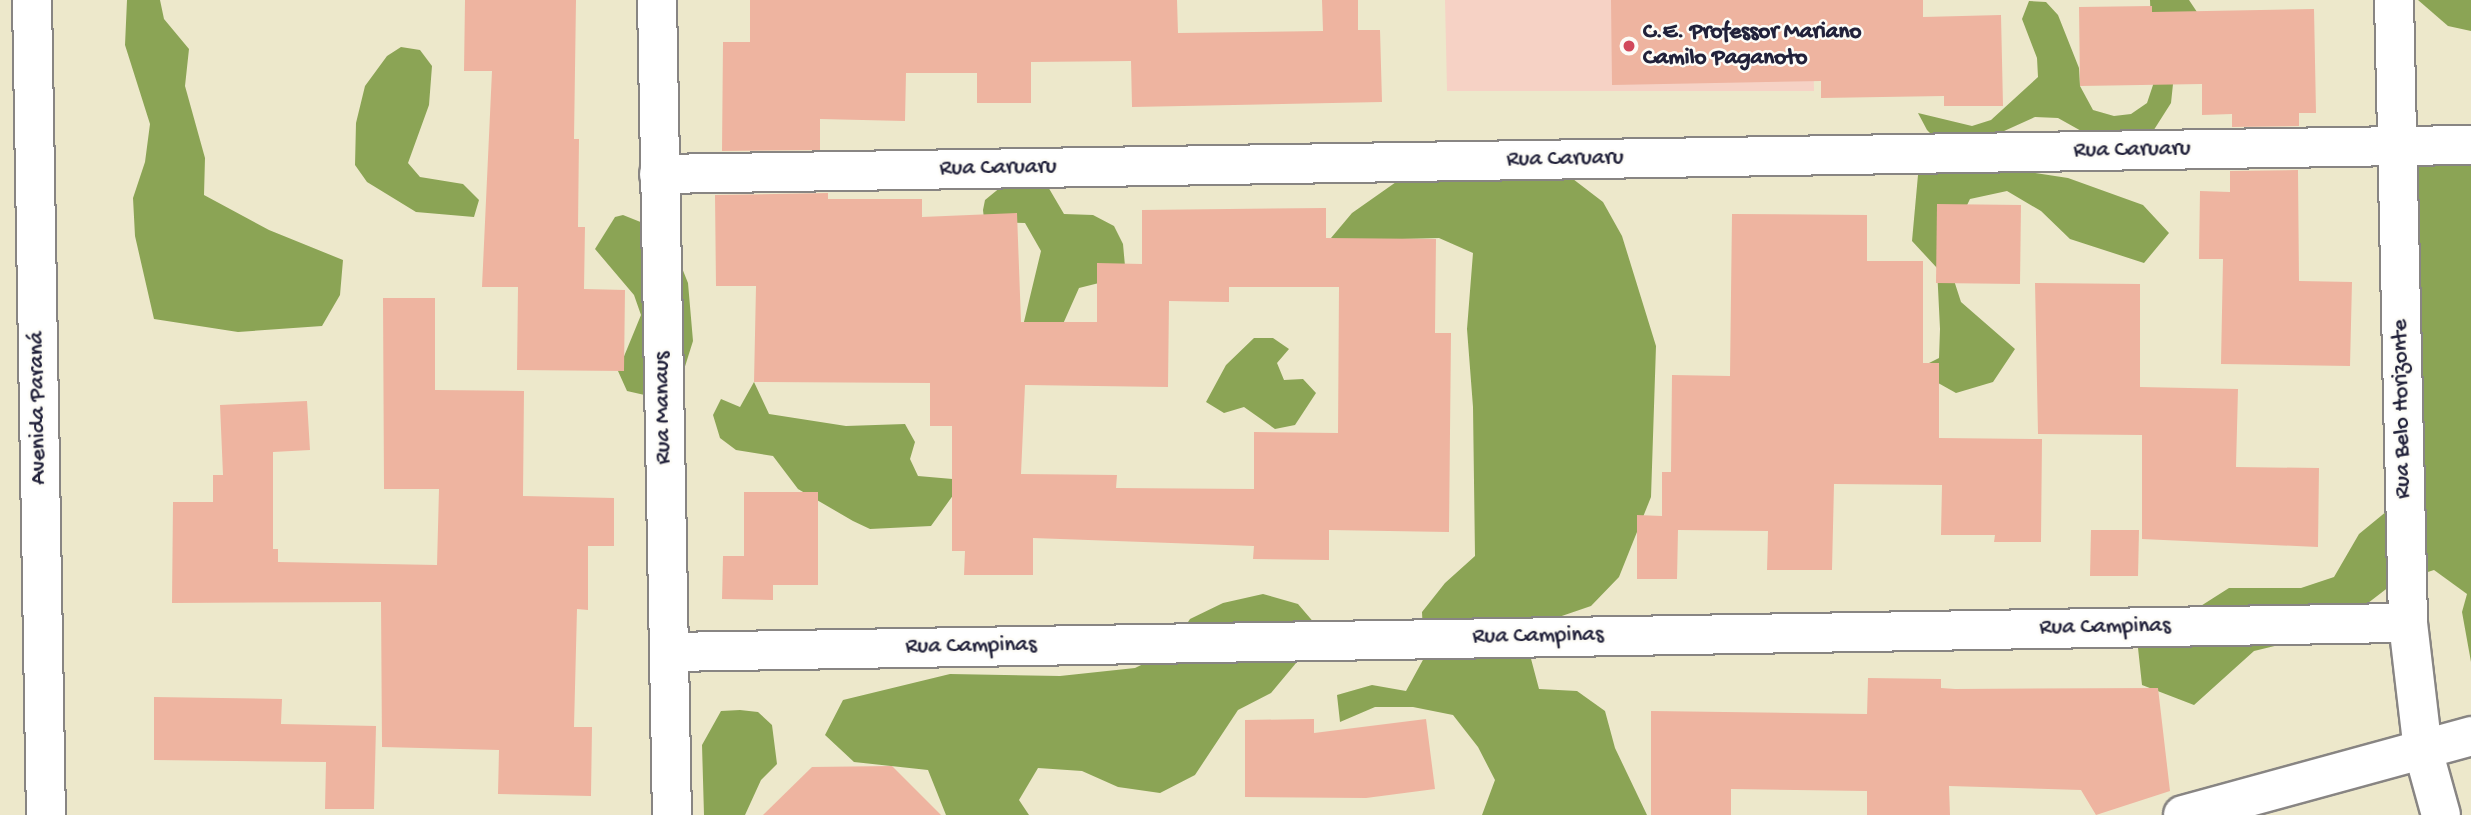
<!DOCTYPE html>
<meta charset="utf-8">
<style>
body{margin:0}
#map{position:relative;width:2471px;height:815px;overflow:hidden;background:#ede8cb;font-family:"Gochi Hand",sans-serif}
div>[style]{position:absolute}
.built>*{inset:0;background:#f6d2c5}
.forest>*{inset:0;background:#8ba455}
.building>*{inset:0;background:#eeb4a0}
.roads{filter:drop-shadow(2px 0 #888583) drop-shadow(-2px 0 #888583) drop-shadow(0 2px #888583) drop-shadow(0 -2px #888583)}
.minor>*{height:38px;margin:-19px;padding:0 19px;transform-origin:19px;border-radius:19px;background:#fff}
.major>*{height:38px;margin:-19px;padding:0 19px;transform-origin:19px;border-radius:19px;background:#fff}
.dots>*{width:19px;height:19px;translate:-50% -50%;box-sizing:border-box;border:4px solid #fdfcf7;border-radius:50%}
span{translate:-50% -50%;white-space:nowrap;text-align:center;line-height:1.15;-webkit-text-stroke:5px #fdfcf7;paint-order:stroke}
.poi-label{font-size:23px;color:#22223b;font-weight:700}
.left{translate:0 -50%;text-align:left}
.street-label{font-size:23px;color:#22223b}
</style>
<div id="map">
<div class="built">
<div style="clip-path:polygon(1445px 0,1812px 0,1814px 91px,1447px 91px)"></div>
</div>
<div class="forest">
<div style="clip-path:polygon(127px 0,160px 0,164px 19px,189px 49px,185px 86px,205px 158px,204px 195px,269px 230px,343px 260px,340px 295px,322px 326px,238px 332px,154px 319px,135px 236px,133px 198px,145px 162px,150px 124px,125px 45px)"></div>
<div style="clip-path:polygon(2150px 0,2189px 0,2203px 21px,2173px 84px,2171px 103px,2150px 136px,2092px 137px,2058px 118px,2035px 117px,1982px 141px,1941px 144px,1927px 130px,1918px 113px,1972px 126px,1991px 120px,2038px 77px,2037px 58px,2022px 19px,2029px 1px,2046px 2px,2058px 15px,2079px 68px,2080px 86px,2093px 110px,2114px 116px,2131px 114px,2147px 103px,2153px 85px)"></div>
<div style="clip-path:polygon(2418px 0,2471px 0,2471px 31px,2448px 26px)"></div>
<div style="clip-path:polygon(401px 47px,420px 50px,432px 66px,429px 105px,408px 163px,420px 177px,463px 184px,479px 200px,474px 217px,416px 212px,367px 182px,355px 165px,356px 123px,365px 86px,387px 56px)"></div>
<div style="clip-path:polygon(2471px 129px,2471px 662px,2462px 612px,2467px 594px,2434px 570px,2394px 583px,2329px 633px,2254px 651px,2194px 705px,2142px 685px,2138px 648px,2161px 617px,2196px 609px,2229px 588px,2301px 588px,2334px 577px,2359px 534px,2387px 511px,2411px 194px,2420px 152px)"></div>
<div style="clip-path:polygon(1919px 164px,1995px 167px,2068px 178px,2143px 205px,2169px 233px,2144px 263px,2070px 239px,2041px 211px,2007px 191px,1970px 199px,1953px 234px,1950px 268px,1961px 302px,2015px 349px,1993px 382px,1956px 393px,1915px 370px,1939px 358px,1940px 329px,1937px 268px,1912px 241px)"></div>
<div style="clip-path:polygon(1416px 168px,1536px 169px,1573px 179px,1603px 202px,1622px 236px,1656px 346px,1651px 497px,1619px 577px,1591px 606px,1553px 619px,1530px 655px,1539px 689px,1577px 691px,1605px 711px,1615px 748px,1647px 815px,1482px 815px,1495px 780px,1478px 747px,1453px 715px,1413px 707px,1375px 707px,1340px 722px,1337px 695px,1372px 685px,1406px 691px,1424px 658px,1422px 612px,1445px 583px,1475px 556px,1473px 407px,1467px 329px,1473px 253px,1439px 238px,1402px 239px,1377px 268px,1331px 238px,1352px 213px)"></div>
<div style="clip-path:polygon(1044px 180px,1064px 214px,1093px 215px,1114px 226px,1123px 244px,1125px 266px,1111px 280px,1079px 288px,1063px 324px,1023px 326px,1041px 251px,1025px 223px,991px 222px,984px 219px,983px 210px,985px 200px,1007px 182px)"></div>
<div style="clip-path:polygon(623px 215px,643px 223px,674px 248px,688px 283px,693px 341px,682px 376px,649px 396px,627px 391px,618px 371px,641px 315px,634px 295px,595px 249px,615px 217px)"></div>
<div style="clip-path:polygon(1254px 338px,1273px 338px,1289px 349px,1277px 363px,1284px 380px,1303px 379px,1316px 393px,1295px 425px,1275px 429px,1244px 407px,1224px 413px,1206px 402px,1226px 365px)"></div>
<div style="clip-path:polygon(754px 382px,769px 414px,846px 426px,905px 424px,915px 442px,910px 459px,918px 476px,964px 480px,931px 526px,870px 529px,853px 521px,798px 489px,773px 456px,736px 450px,720px 438px,713px 415px,721px 399px,740px 407px)"></div>
<div style="clip-path:polygon(1263px 594px,1298px 604px,1322px 632px,1271px 693px,1238px 710px,1195px 775px,1160px 793px,1118px 787px,1082px 771px,1038px 768px,1019px 800px,1029px 815px,946px 815px,928px 770px,854px 762px,825px 735px,843px 700px,950px 674px,1060px 676px,1135px 668px,1168px 652px,1190px 619px,1223px 603px)"></div>
<div style="clip-path:polygon(740px 710px,758px 712px,772px 725px,777px 764px,761px 780px,745px 815px,704px 815px,702px 745px,721px 711px)"></div>
</div>
<div class="building">
<div style="clip-path:polygon(465px 0,576px 0,574px 139px,579px 139px,578px 227px,585px 227px,584px 289px,625px 290px,624px 371px,517px 370px,518px 287px,482px 287px,492px 71px,464px 71px)"></div>
<div style="clip-path:polygon(750px 0,1177px 0,1178px 33px,1323px 31px,1322px 0,1358px 0,1358px 30px,1380px 30px,1382px 102px,1132px 107px,1131px 61px,1031px 62px,1031px 103px,977px 103px,977px 73px,906px 73px,905px 121px,820px 119px,820px 150px,722px 151px,723px 42px,750px 42px)"></div>
<div style="clip-path:polygon(1611px 0,1923px 0,1923px 17px,2001px 15px,2003px 106px,1944px 106px,1944px 96px,1821px 98px,1821px 81px,1612px 85px)"></div>
<div style="clip-path:polygon(2152px 6px,2152px 12px,2314px 9px,2316px 113px,2299px 113px,2299px 126px,2232px 127px,2232px 114px,2202px 115px,2202px 84px,2080px 86px,2079px 7px)"></div>
<div style="clip-path:polygon(2298px 170px,2299px 281px,2352px 282px,2350px 366px,2221px 364px,2223px 259px,2199px 259px,2200px 191px,2230px 192px,2230px 171px)"></div>
<div style="clip-path:polygon(evenodd,828px 193px,828px 199px,922px 199px,922px 217px,1017px 213px,1021px 322px,1097px 322px,1097px 263px,1142px 264px,1142px 210px,1326px 208px,1326px 238px,1436px 239px,1435px 333px,1451px 333px,1449px 532px,1329px 530px,1329px 560px,1253px 559px,1254px 546px,1033px 538px,1033px 575px,964px 575px,965px 551px,952px 551px,952px 426px,930px 426px,930px 383px,754px 382px,756px 286px,716px 286px,715px 195px,828px 193px,1229px 287px,1339px 287px,1338px 433px,1254px 432px,1254px 489px,1116px 488px,1117px 475px,1021px 474px,1025px 385px,1168px 387px,1169px 301px,1229px 302px,1229px 287px)"></div>
<div style="clip-path:polygon(1937px 204px,2021px 205px,2020px 284px,1936px 283px)"></div>
<div style="clip-path:polygon(1732px 214px,1867px 215px,1867px 261px,1923px 261px,1923px 363px,1939px 363px,1939px 438px,2042px 439px,2041px 542px,1994px 542px,1995px 535px,1941px 535px,1942px 485px,1834px 484px,1832px 570px,1767px 570px,1768px 531px,1678px 530px,1677px 579px,1637px 579px,1637px 515px,1662px 516px,1662px 472px,1671px 472px,1672px 375px,1730px 376px)"></div>
<div style="clip-path:polygon(2035px 283px,2140px 284px,2140px 387px,2238px 389px,2236px 467px,2319px 468px,2318px 547px,2142px 539px,2142px 435px,2038px 434px)"></div>
<div style="clip-path:polygon(383px 298px,435px 298px,435px 390px,524px 391px,523px 496px,614px 498px,614px 546px,588px 546px,588px 610px,577px 609px,574px 727px,592px 727px,591px 796px,498px 794px,499px 750px,382px 747px,381px 602px,172px 603px,173px 502px,213px 502px,213px 475px,223px 475px,220px 405px,307px 401px,310px 450px,273px 452px,273px 549px,278px 549px,278px 562px,437px 565px,439px 489px,384px 489px)"></div>
<div style="clip-path:polygon(744px 492px,818px 492px,818px 585px,773px 585px,773px 600px,722px 599px,723px 556px,744px 556px)"></div>
<div style="clip-path:polygon(2091px 530px,2139px 530px,2138px 576px,2090px 576px)"></div>
<div style="clip-path:polygon(1868px 678px,1941px 679px,1941px 688px,1955px 689px,2158px 688px,2170px 791px,2096px 815px,2081px 790px,1949px 786px,1950px 815px,1867px 815px,1867px 791px,1731px 789px,1731px 815px,1651px 815px,1651px 711px,1867px 714px)"></div>
<div style="clip-path:polygon(154px 697px,282px 699px,281px 724px,376px 726px,374px 809px,325px 809px,326px 762px,154px 760px)"></div>
<div style="clip-path:polygon(1314px 719px,1314px 733px,1426px 719px,1435px 789px,1366px 798px,1245px 797px,1245px 720px)"></div>
<div style="clip-path:polygon(892px 766px,941px 815px,763px 815px,812px 767px)"></div>
</div>
<div class="roads">
<div class="minor">
<div style="left:657px;top:0;width:815px;rotate:88.95deg"></div>
<div style="left:2394px;top:0;width:623px;rotate:88.71deg"></div>
<div style="left:2408px;top:623px;width:128px;rotate:83.3deg"></div>
<div style="left:2423px;top:750px;width:67px;rotate:74.5deg"></div>
<div style="left:659px;top:174px;width:1812px;rotate:-0.92deg"></div>
<div style="left:669px;top:652px;width:1739px;rotate:-0.96deg"></div>
<div style="left:2183px;top:815px;width:299px;rotate:-15.3deg"></div>
</div>
<div class="major">
<div style="left:32px;top:0;width:815px;rotate:89.02deg"></div>
</div>
</div>
<div class="dots">
<div style="left:1629px;top:46px;background:#d1495b"></div>
</div>
<div class="poi-label">
<span class="left" style="left:1643px;top:46px">C.E. Professor Mariano<br>Camilo Paganoto</span>
</div>
<div class="street-label">
<span style="left:2132px;top:151px;rotate:-1deg">Rua Caruaru</span>
<span style="left:1565px;top:160px;rotate:-1deg">Rua Caruaru</span>
<span style="left:998px;top:169px;rotate:-1deg">Rua Caruaru</span>
<span style="left:39px;top:408px;rotate:-91deg">Avenida Paraná</span>
<span style="left:664px;top:408px;rotate:-91deg">Rua Manaus</span>
<span style="left:2403px;top:409px;rotate:-91deg">Rua Belo Horizonte</span>
<span style="left:2105px;top:628px;rotate:-1deg">Rua Campinas</span>
<span style="left:1538px;top:637px;rotate:-1deg">Rua Campinas</span>
<span style="left:971px;top:647px;rotate:-1deg">Rua Campinas</span>
</div>
</div>
